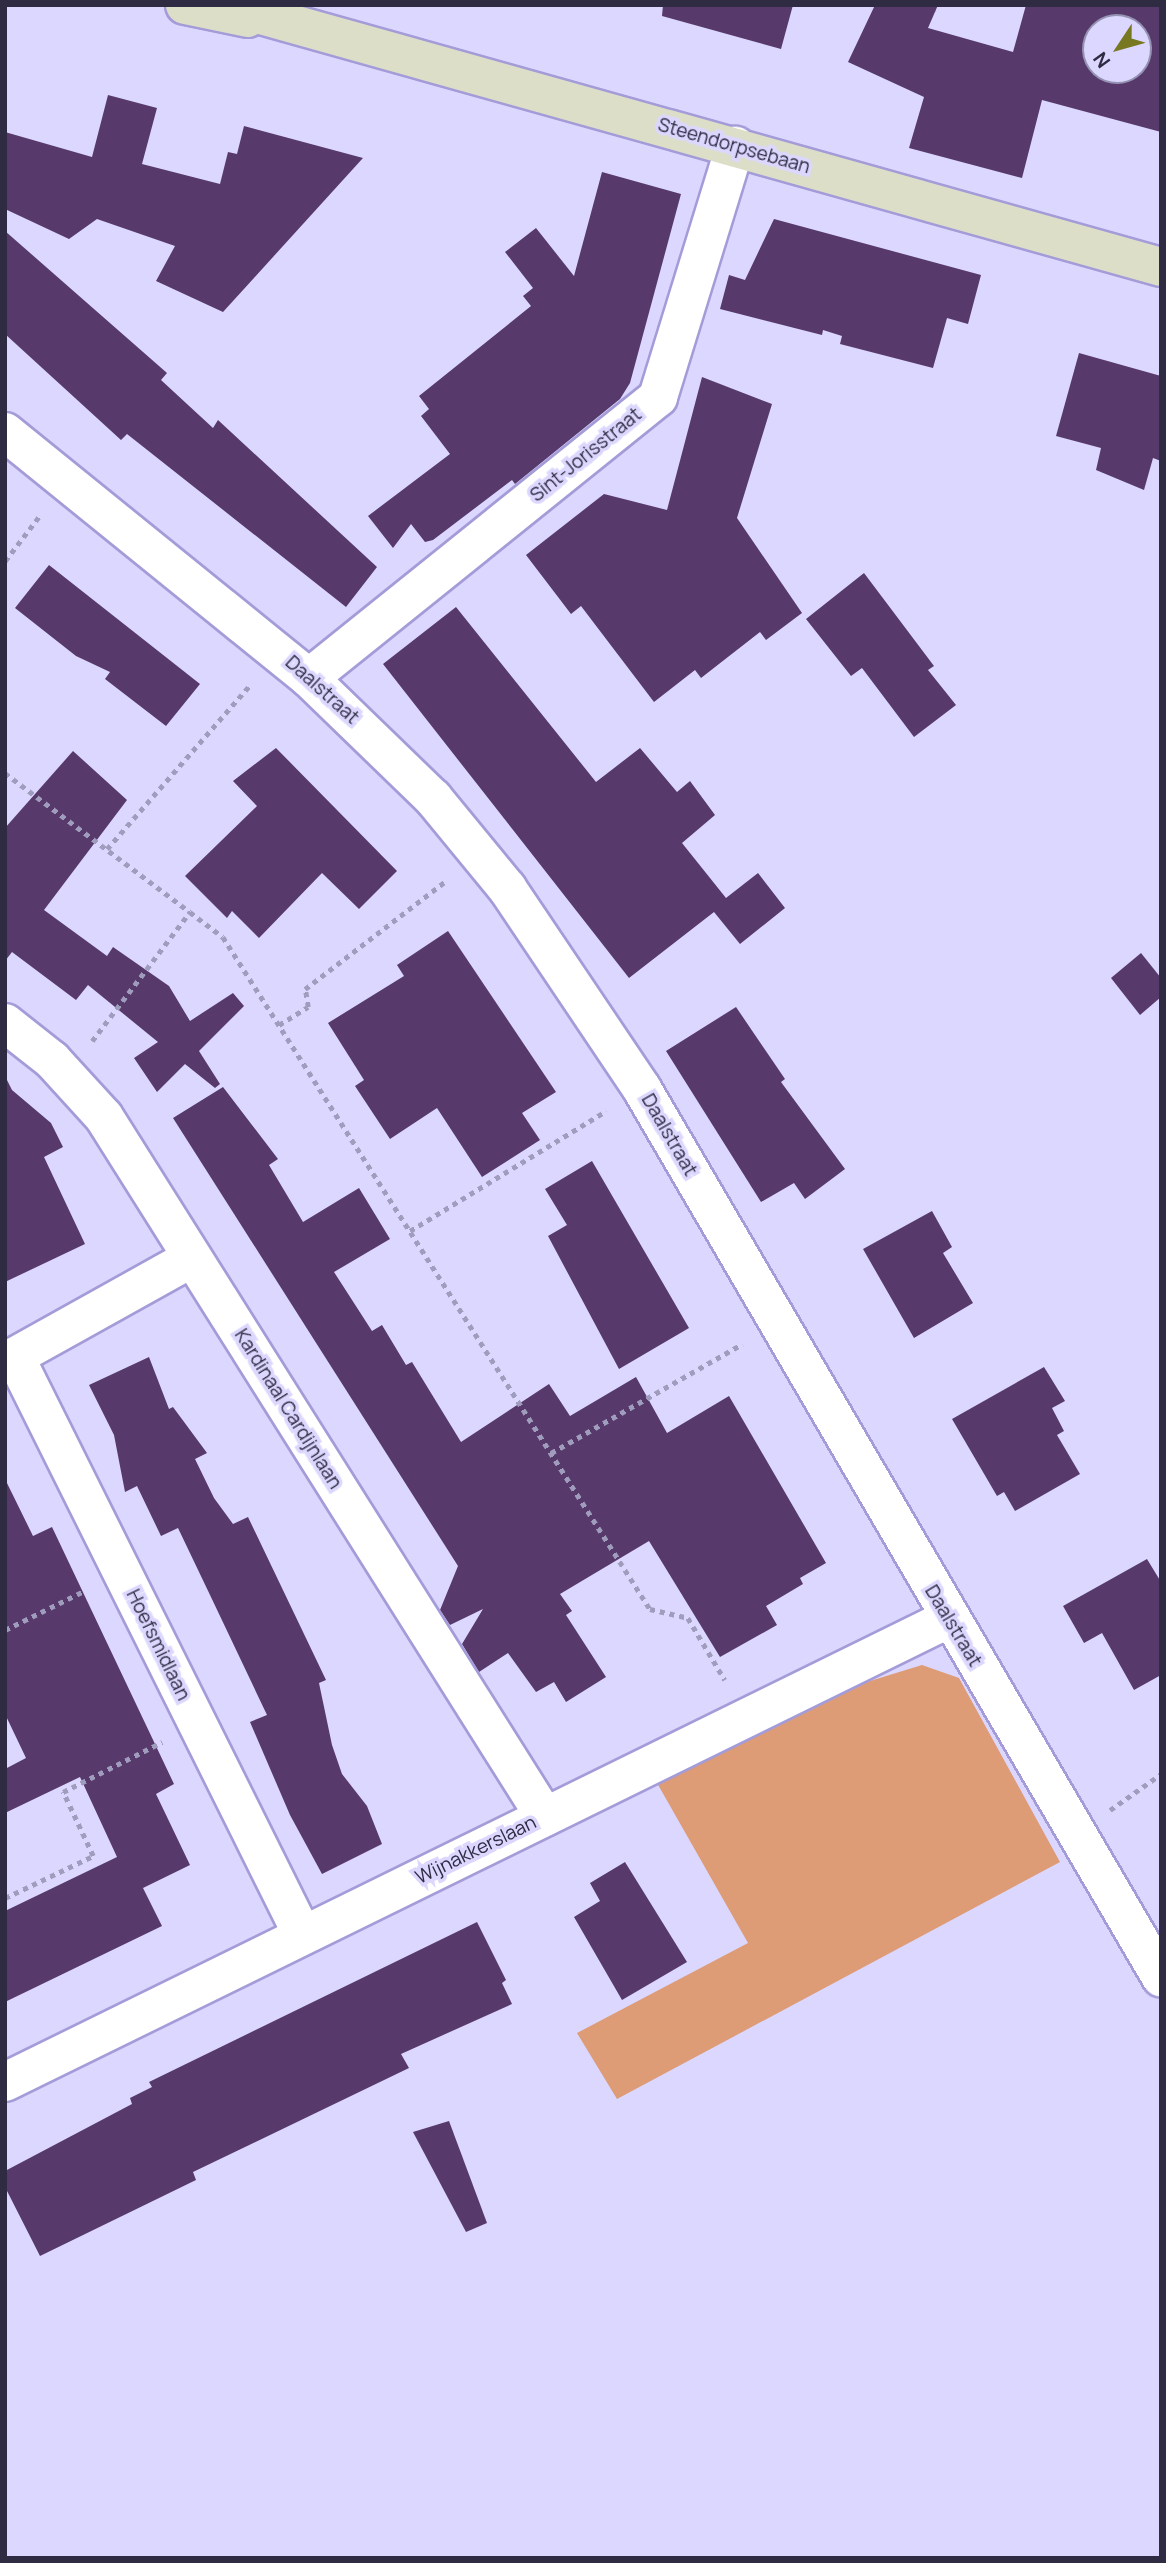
<!DOCTYPE html>
<style>
body{margin:0}
#map{position:relative;width:1166px;height:2563px;overflow:hidden;background:#dbd7fe;font-family:Manrope,sans-serif}
div>[style]{position:absolute}
.green>*{inset:0;background:#dd9b76}
.building>*{inset:0;background:#573a6b}
.path>*{height:4.5px;margin-top:-2.25px;transform-origin:0;background:repeating-linear-gradient(90deg,#a09cbe 0 5px,transparent 0 10px)}
.roads{filter:drop-shadow(2px 0 #a49cd8) drop-shadow(-2px 0 #a49cd8) drop-shadow(0 2px #a49cd8) drop-shadow(0 -2px #a49cd8)}
.minor>*{height:38px;margin:-19px;padding:0 19px;transform-origin:19px;border-radius:19px;background:#fff}
.tertiary>*{height:38px;margin:-19px;padding:0 19px;transform-origin:19px;border-radius:19px;background:#fff}
.secondary>*{height:38px;margin:-19px;padding:0 19px;transform-origin:19px;border-radius:19px;background:#dddec8}
span{translate:-50% -50%;white-space:nowrap;text-align:center;line-height:1.15;-webkit-text-stroke:7px #dbd7fe;paint-order:stroke}
.street-label{font-size:19px;color:#2f2b43}
.frame{position:absolute;inset:0;border:7px solid #2f2b43;pointer-events:none}
.north{position:absolute;left:1082px;top:14px;width:70px;height:70px;box-sizing:border-box;background:#dbd7fe;border:2px solid #9692b3;border-radius:50%;rotate:234deg;font-size:19px;font-weight:700;line-height:28px;text-align:center;color:#2f2b43}
.north::after{content:'';display:block;margin:auto;width:24px;height:32px;background:#777820;clip-path:polygon(50% 0,100% 100%,50% 72%,0 100%)}
</style>
<div id="map">
<div class="green">
<div style="clip-path:polygon(922px 1665px,959px 1678px,1060px 1862px,617px 2099px,577px 2033px,748px 1943px,657px 1783px,844px 1689px)"></div>
</div>
<div class="building">
<div style="clip-path:polygon(663px 5px,793px 5px,781px 49px,662px 16px)"></div>
<div style="clip-path:polygon(evenodd,875px 5px,938px 5px,928px 28px,1013px 52px,1026px 5px,1161px 5px,1161px 132px,1042px 100px,1022px 178px,909px 148px,924px 97px,848px 62px,875px 5px,1096px 28px,1138px 28px,1138px 70px,1096px 70px,1096px 28px)"></div>
<div style="clip-path:polygon(108px 95px,157px 108px,142px 164px,220px 184px,228px 152px,237px 154px,244px 126px,363px 158px,223px 312px,156px 281px,175px 246px,97px 219px,69px 239px,5px 209px,5px 132px,92px 157px)"></div>
<div style="clip-path:polygon(602px 172px,681px 194px,630px 383px,620px 399px,515px 484px,512px 480px,433px 540px,425px 542px,411px 524px,393px 548px,368px 516px,450px 454px,421px 416px,429px 409px,419px 396px,531px 306px,523px 296px,533px 288px,505px 252px,536px 228px,574px 276px)"></div>
<div style="clip-path:polygon(774px 219px,981px 275px,968px 324px,947px 318px,933px 368px,840px 344px,842px 336px,823px 330px,822px 335px,720px 309px,729px 275px,745px 280px)"></div>
<div style="clip-path:polygon(5px 231px,167px 373px,161px 380px,213px 428px,218px 420px,377px 567px,346px 607px,127px 434px,121px 440px,5px 334px)"></div>
<div style="clip-path:polygon(1079px 353px,1161px 376px,1161px 461px,1153px 458px,1144px 490px,1096px 470px,1101px 448px,1056px 436px)"></div>
<div style="clip-path:polygon(702px 377px,772px 404px,737px 518px,802px 613px,766px 640px,760px 632px,701px 678px,695px 670px,654px 702px,581px 606px,571px 614px,526px 555px,604px 494px,667px 510px)"></div>
<div style="clip-path:polygon(49px 565px,200px 684px,166px 726px,105px 679px,110px 672px,76px 656px,15px 608px)"></div>
<div style="clip-path:polygon(864px 573px,934px 666px,928px 670px,956px 705px,914px 737px,862px 668px,851px 676px,806px 619px)"></div>
<div style="clip-path:polygon(456px 607px,596px 782px,640px 748px,677px 792px,690px 781px,715px 815px,682px 843px,726px 898px,758px 873px,785px 908px,740px 944px,714px 912px,629px 978px,383px 664px)"></div>
<div style="clip-path:polygon(276px 748px,397px 871px,359px 909px,322px 873px,259px 938px,232px 911px,227px 918px,185px 876px,257px 806px,233px 781px)"></div>
<div style="clip-path:polygon(73px 751px,127px 800px,44px 910px,107px 956px,113px 947px,169px 986px,190px 1021px,233px 993px,244px 1006px,199px 1051px,220px 1084px,215px 1088px,185px 1064px,157px 1092px,134px 1058px,158px 1042px,88px 985px,76px 1000px,12px 952px,5px 961px,5px 828px)"></div>
<div style="clip-path:polygon(448px 931px,556px 1092px,522px 1113px,540px 1140px,482px 1177px,437px 1108px,390px 1139px,355px 1086px,364px 1080px,328px 1023px,404px 976px,397px 965px)"></div>
<div style="clip-path:polygon(1141px 953px,1161px 978px,1161px 997px,1140px 1015px,1111px 978px)"></div>
<div style="clip-path:polygon(736px 1007px,785px 1079px,781px 1082px,845px 1169px,805px 1199px,794px 1183px,761px 1202px,666px 1051px)"></div>
<div style="clip-path:polygon(5px 1076px,12px 1090px,51px 1123px,63px 1147px,44px 1157px,85px 1244px,5px 1282px)"></div>
<div style="clip-path:polygon(223px 1087px,278px 1159px,269px 1165px,303px 1222px,359px 1188px,390px 1239px,334px 1272px,372px 1331px,382px 1325px,406px 1365px,412px 1362px,461px 1442px,549px 1384px,570px 1416px,636px 1377px,667px 1433px,729px 1396px,826px 1563px,800px 1578px,803px 1584px,766px 1606px,777px 1625px,720px 1657px,649px 1541px,560px 1594px,572px 1611px,566px 1615px,606px 1677px,566px 1702px,554px 1682px,536px 1692px,508px 1653px,479px 1672px,462px 1644px,483px 1609px,450px 1625px,440px 1610px,458px 1566px,173px 1118px)"></div>
<div style="clip-path:polygon(592px 1161px,689px 1328px,619px 1369px,548px 1236px,567px 1225px,545px 1189px)"></div>
<div style="clip-path:polygon(932px 1211px,952px 1247px,943px 1253px,973px 1303px,914px 1338px,863px 1249px)"></div>
<div style="clip-path:polygon(149px 1357px,169px 1409px,173px 1407px,207px 1453px,195px 1459px,214px 1498px,233px 1524px,248px 1517px,326px 1680px,319px 1683px,332px 1745px,342px 1774px,367px 1806px,382px 1844px,322px 1874px,290px 1815px,250px 1722px,267px 1715px,210px 1595px,178px 1528px,161px 1536px,137px 1486px,125px 1492px,114px 1435px,89px 1385px)"></div>
<div style="clip-path:polygon(1044px 1367px,1065px 1401px,1052px 1408px,1064px 1431px,1057px 1435px,1080px 1474px,1015px 1511px,1004px 1492px,997px 1496px,952px 1419px)"></div>
<div style="clip-path:polygon(5px 1479px,33px 1536px,52px 1527px,174px 1784px,156px 1794px,190px 1865px,143px 1888px,162px 1926px,5px 2002px,5px 1911px,117px 1857px,80px 1777px,5px 1813px,5px 1769px,26px 1758px,5px 1714px)"></div>
<div style="clip-path:polygon(1147px 1559px,1161px 1582px,1161px 1675px,1134px 1690px,1102px 1633px,1084px 1643px,1063px 1606px)"></div>
<div style="clip-path:polygon(625px 1862px,687px 1962px,622px 2000px,574px 1917px,600px 1901px,590px 1883px)"></div>
<div style="clip-path:polygon(477px 1922px,506px 1980px,502px 1983px,512px 2004px,401px 2054px,409px 2068px,193px 2172px,196px 2180px,40px 2256px,5px 2187px,5px 2171px,132px 2104px,130px 2098px,152px 2087px,149px 2082px)"></div>
<div style="clip-path:polygon(449px 2121px,487px 2223px,466px 2232px,413px 2132px)"></div>
</div>
<div class="path">
<div style="left:5px;top:561px;width:59px;rotate:-52.5deg"></div>
<div style="left:5px;top:773px;width:231px;rotate:36.9deg"></div>
<div style="left:107px;top:849px;width:219px;rotate:-48.9deg"></div>
<div style="left:279px;top:1025px;width:34px;rotate:-32deg"></div>
<div style="left:308px;top:1007px;width:18px;rotate:-99deg"></div>
<div style="left:305px;top:989px;width:179px;rotate:-37.5deg"></div>
<div style="left:92px;top:1041px;width:162px;rotate:-52.8deg"></div>
<div style="left:190px;top:912px;width:41px;rotate:37.1deg"></div>
<div style="left:223px;top:937px;width:796px;rotate:57.57deg"></div>
<div style="left:650px;top:1609px;width:39px;rotate:13deg"></div>
<div style="left:688px;top:1618px;width:72px;rotate:59.2deg"></div>
<div style="left:410px;top:1231px;width:230px;rotate:-31.5deg"></div>
<div style="left:551px;top:1453px;width:220px;rotate:-29.7deg"></div>
<div style="left:5px;top:1630px;width:88px;rotate:-26.3deg"></div>
<div style="left:1110px;top:1810px;width:62px;rotate:-35.2deg"></div>
<div style="left:5px;top:1898px;width:98px;rotate:-25.5deg"></div>
<div style="left:93px;top:1856px;width:71px;rotate:-115.1deg"></div>
<div style="left:63px;top:1792px;width:111px;rotate:-26.8deg"></div>
</div>
<div class="roads">
<div class="minor">
<div style="left:309px;top:678px;width:448px;rotate:-38.8deg"></div>
<div style="left:658px;top:397px;width:263px;rotate:-72.9deg"></div>
<div style="left:5px;top:1023px;width:60px;rotate:38.2deg"></div>
<div style="left:52px;top:1060px;width:77px;rotate:47.6deg"></div>
<div style="left:104px;top:1117px;width:827px;rotate:57.79deg"></div>
<div style="left:15px;top:1357px;width:644px;rotate:63.55deg"></div>
<div style="left:5px;top:1362px;width:214px;rotate:-29.1deg"></div>
<div style="left:5px;top:2082px;width:1051px;rotate:-26.15deg"></div>
</div>
<div class="tertiary">
<div style="left:5px;top:432px;width:391px;rotate:39deg"></div>
<div style="left:309px;top:678px;width:173px;rotate:44.1deg"></div>
<div style="left:433px;top:798px;width:117px;rotate:50.6deg"></div>
<div style="left:507px;top:888px;width:242px;rotate:56.1deg"></div>
<div style="left:642px;top:1089px;width:1029px;rotate:59.7deg"></div>
</div>
<div class="secondary">
<div style="left:185px;top:5px;width:64px;rotate:11.7deg"></div>
<div style="left:225px;top:5px;width:972px;rotate:15.64deg"></div>
</div>
</div>
<div class="street-label">
<span style="left:734px;top:146px;rotate:16deg">Steendorpsebaan</span>
<span style="left:586px;top:455px;rotate:-39deg">Sint-Jorisstraat</span>
<span style="left:322px;top:690px;rotate:42deg">Daalstraat</span>
<span style="left:669px;top:1135px;rotate:60deg">Daalstraat</span>
<span style="left:288px;top:1409px;rotate:58deg">Kardinaal Cardijnlaan</span>
<span style="left:953px;top:1626px;rotate:59deg">Daalstraat</span>
<span style="left:158px;top:1645px;rotate:64deg">Hoefsmidlaan</span>
<span style="left:476px;top:1850px;rotate:-26deg">Wijnakkerslaan</span>
</div>
<div class="frame"></div>
<div class="north">N</div>
</div>
